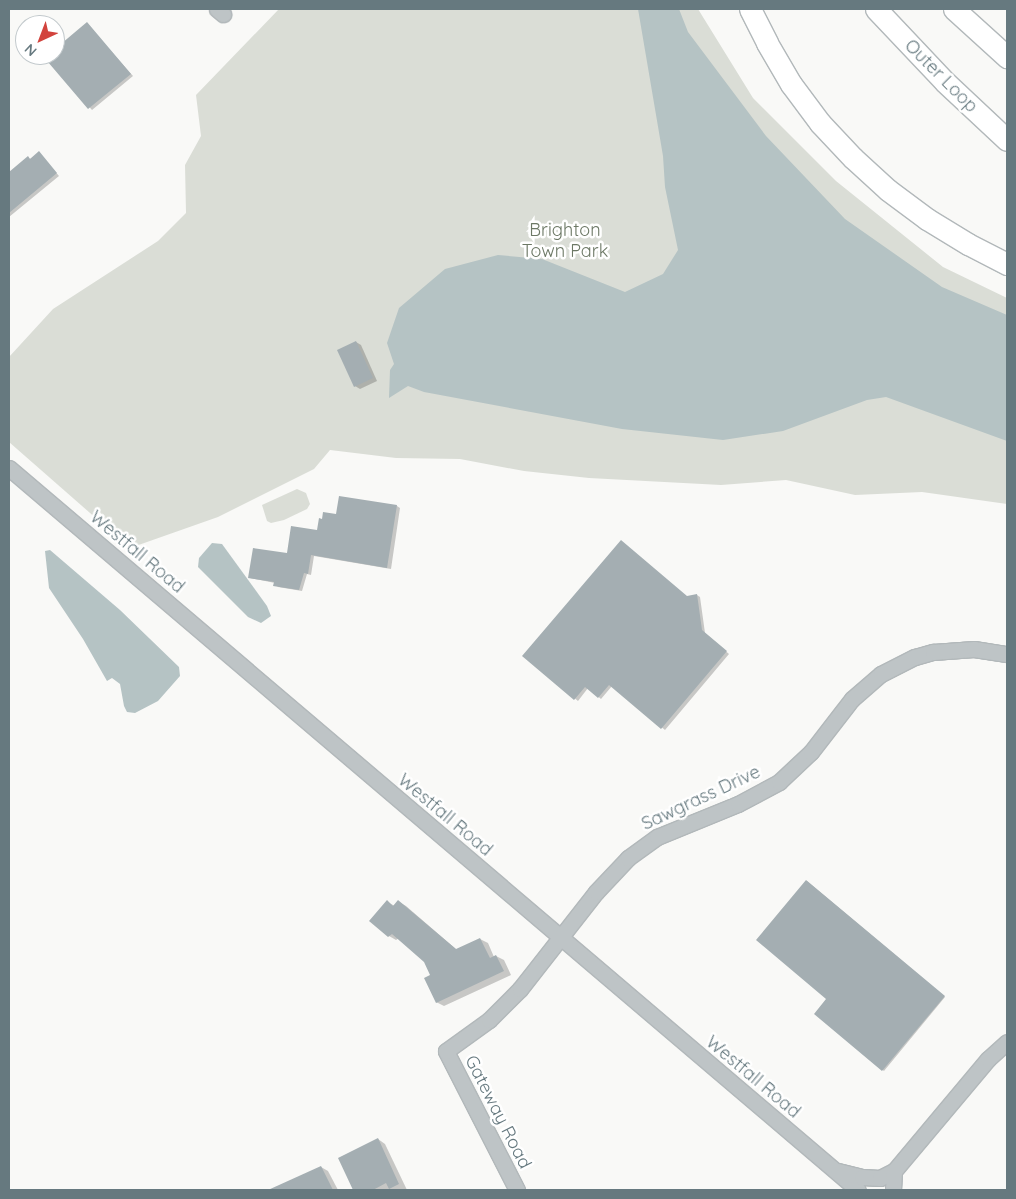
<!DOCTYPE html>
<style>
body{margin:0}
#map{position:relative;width:1016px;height:1199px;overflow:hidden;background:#f9f9f7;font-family:Quicksand,sans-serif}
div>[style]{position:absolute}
.green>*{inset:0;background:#daddd6}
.water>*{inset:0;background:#b5c3c4}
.shadow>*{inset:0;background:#0003}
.building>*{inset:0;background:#a4aeb2}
.roads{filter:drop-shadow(1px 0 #b2b8ba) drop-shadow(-1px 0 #b2b8ba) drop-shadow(0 1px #b2b8ba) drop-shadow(0 -1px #b2b8ba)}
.minor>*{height:15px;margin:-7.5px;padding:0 7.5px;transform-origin:7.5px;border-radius:7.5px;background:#bec4c6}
.highway>*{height:21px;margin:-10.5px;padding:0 10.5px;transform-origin:10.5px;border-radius:10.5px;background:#fff}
span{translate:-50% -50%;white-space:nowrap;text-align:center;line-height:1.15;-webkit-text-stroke:5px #fff;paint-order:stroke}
.street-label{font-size:18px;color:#66797f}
.park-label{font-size:18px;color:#6c7865}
.frame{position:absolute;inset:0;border:10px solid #66797f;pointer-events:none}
.north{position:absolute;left:15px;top:15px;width:50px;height:50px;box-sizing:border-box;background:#fff;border:1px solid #c2c9cc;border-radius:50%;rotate:223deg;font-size:14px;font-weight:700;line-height:20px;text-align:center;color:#66797f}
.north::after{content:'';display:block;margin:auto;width:18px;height:22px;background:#d2433d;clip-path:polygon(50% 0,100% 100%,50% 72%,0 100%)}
</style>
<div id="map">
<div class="green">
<div style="clip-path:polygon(279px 9px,698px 9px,753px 98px,836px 181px,943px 267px,1007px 298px,1007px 504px,922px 492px,855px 495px,786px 480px,721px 485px,589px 478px,524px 471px,460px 459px,396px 458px,330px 450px,314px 469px,218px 517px,130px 548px,9px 442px,9px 357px,53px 309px,158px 241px,186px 213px,185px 165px,201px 136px,196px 95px)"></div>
<div style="clip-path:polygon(297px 489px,306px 493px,310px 504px,307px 509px,284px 520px,271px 523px,267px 521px,262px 505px)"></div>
</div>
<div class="water">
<div style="clip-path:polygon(638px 9px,679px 9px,688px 32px,766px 136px,845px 219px,942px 287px,1007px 315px,1007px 441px,886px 397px,867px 400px,783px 431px,723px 440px,622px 429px,424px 392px,408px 386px,389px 398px,390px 370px,394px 364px,387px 343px,399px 308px,445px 269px,498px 255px,542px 259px,625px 292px,663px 274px,678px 250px,665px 187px,663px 156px)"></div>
<div style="clip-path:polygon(212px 543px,222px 544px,267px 606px,271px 616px,261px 623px,248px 617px,198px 567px,199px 558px)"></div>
<div style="clip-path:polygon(50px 550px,120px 610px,179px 667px,180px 676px,158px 701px,135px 713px,127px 712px,124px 706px,120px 684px,112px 678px,107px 681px,83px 639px,49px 588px,45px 551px)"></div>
</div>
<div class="shadow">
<div style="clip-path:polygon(87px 24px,133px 76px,92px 110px,46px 58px,55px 55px,55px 50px)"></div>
<div style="clip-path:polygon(39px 153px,59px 176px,9px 217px,9px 173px,28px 158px,30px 159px)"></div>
<div style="clip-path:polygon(356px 342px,361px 345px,377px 381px,360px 389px,355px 386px)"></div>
<div style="clip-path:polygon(397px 506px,400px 508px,391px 569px,314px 556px,311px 575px,307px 574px,302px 591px,278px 587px,275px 583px,250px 578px,288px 555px,337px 515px)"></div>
<div style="clip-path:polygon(697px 595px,700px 597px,705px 633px,729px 654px,665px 730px,612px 686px,601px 699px,588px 688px,578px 701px,524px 656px,688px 597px)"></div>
<div style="clip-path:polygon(807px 881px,945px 997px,884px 1071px,816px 1014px,828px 999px)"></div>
<div style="clip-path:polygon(387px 902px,395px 906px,399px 902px,406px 906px,457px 950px,480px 939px,488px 943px,494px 957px,496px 956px,504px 960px,511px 975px,444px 1006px,436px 1002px,432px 975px,425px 961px,399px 938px,396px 940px,389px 936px,371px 921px)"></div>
<div style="clip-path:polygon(378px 1139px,385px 1144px,407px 1190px,354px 1190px,339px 1158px)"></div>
<div style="clip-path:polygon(321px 1167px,328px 1171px,338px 1190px,279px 1190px,278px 1187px)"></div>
</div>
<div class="building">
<div style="clip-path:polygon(87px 22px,131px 74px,88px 109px,42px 55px,55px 55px,55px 49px)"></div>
<div style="clip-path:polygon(39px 151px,57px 173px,9px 213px,9px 172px,28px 156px,30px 159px)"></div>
<div style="clip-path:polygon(356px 341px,373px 378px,354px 387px,337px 350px)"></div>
<div style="clip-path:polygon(339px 496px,397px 505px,387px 568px,311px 555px,308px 574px,304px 573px,299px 590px,273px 586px,274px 582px,248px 578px,253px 548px,287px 553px,291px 526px,317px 530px,319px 518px,322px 519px,323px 512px,336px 514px)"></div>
<div style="clip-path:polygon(621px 540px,687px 596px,697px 594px,702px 630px,727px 651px,661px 729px,609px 685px,598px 698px,585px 687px,574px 700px,522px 656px)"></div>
<div style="clip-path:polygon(806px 880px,945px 996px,882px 1071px,814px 1014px,826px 999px,756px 940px)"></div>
<div style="clip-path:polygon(387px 900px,393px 906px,398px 900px,456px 949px,480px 938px,490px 958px,496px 955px,504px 971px,436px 1003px,424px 978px,430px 975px,424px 962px,392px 934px,388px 937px,369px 921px)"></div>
<div style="clip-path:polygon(378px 1138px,399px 1184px,389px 1189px,386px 1183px,373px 1190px,353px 1190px,338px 1158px)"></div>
<div style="clip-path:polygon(321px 1166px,333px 1190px,268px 1190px)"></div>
</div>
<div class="roads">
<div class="minor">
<div style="left:217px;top:9px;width:8px;rotate:40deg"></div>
<div style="left:9px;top:468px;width:1114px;rotate:40.38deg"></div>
<div style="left:838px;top:1171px;width:25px;rotate:14deg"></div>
<div style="left:862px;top:1177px;width:18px;rotate:3deg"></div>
<div style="left:880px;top:1178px;width:16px;rotate:-27deg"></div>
<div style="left:894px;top:1171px;width:146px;rotate:-50deg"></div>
<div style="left:988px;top:1059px;width:25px;rotate:-42deg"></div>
<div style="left:517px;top:1190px;width:156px;rotate:-117.1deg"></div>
<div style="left:446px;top:1051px;width:53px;rotate:-35.8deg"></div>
<div style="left:489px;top:1020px;width:44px;rotate:-45deg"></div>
<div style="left:520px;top:989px;width:123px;rotate:-51.9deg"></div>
<div style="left:596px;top:892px;width:47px;rotate:-46.7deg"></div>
<div style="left:628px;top:858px;width:36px;rotate:-36deg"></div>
<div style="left:657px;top:837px;width:87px;rotate:-22.2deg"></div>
<div style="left:738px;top:804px;width:47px;rotate:-28.2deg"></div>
<div style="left:779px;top:782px;width:44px;rotate:-43.2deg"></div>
<div style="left:811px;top:752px;width:67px;rotate:-52.3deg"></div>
<div style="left:852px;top:699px;width:38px;rotate:-41deg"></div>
<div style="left:881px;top:674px;width:38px;rotate:-27deg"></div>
<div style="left:915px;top:657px;width:19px;rotate:-16deg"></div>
<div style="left:933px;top:652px;width:41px;rotate:-4.2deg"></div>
<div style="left:974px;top:649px;width:33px;rotate:9deg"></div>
<div style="left:893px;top:1190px;width:19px;rotate:-87deg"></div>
</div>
<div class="highway">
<div style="left:750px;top:9px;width:38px;rotate:63deg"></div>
<div style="left:767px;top:43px;width:48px;rotate:59.7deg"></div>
<div style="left:791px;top:84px;width:49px;rotate:53.4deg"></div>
<div style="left:820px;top:123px;width:48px;rotate:46.7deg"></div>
<div style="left:853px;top:158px;width:47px;rotate:42.4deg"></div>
<div style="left:888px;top:190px;width:49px;rotate:36.6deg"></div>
<div style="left:927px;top:219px;width:48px;rotate:31.4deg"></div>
<div style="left:968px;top:244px;width:44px;rotate:27.1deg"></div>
<div style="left:876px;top:9px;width:100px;rotate:46.6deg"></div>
<div style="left:945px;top:82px;width:85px;rotate:43.1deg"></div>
<div style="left:954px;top:9px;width:72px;rotate:42.2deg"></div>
</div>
</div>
<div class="street-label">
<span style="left:941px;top:76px;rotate:45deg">Outer Loop</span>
<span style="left:137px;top:552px;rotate:40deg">Westfall Road</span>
<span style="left:701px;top:798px;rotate:-25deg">Sawgrass Drive</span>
<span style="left:445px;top:815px;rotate:40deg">Westfall Road</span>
<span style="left:753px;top:1077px;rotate:40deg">Westfall Road</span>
<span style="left:498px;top:1112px;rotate:63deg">Gateway Road</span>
</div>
<div class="park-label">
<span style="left:565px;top:241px">Brighton<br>Town Park</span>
</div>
<div class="frame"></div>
<div class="north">N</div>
</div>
